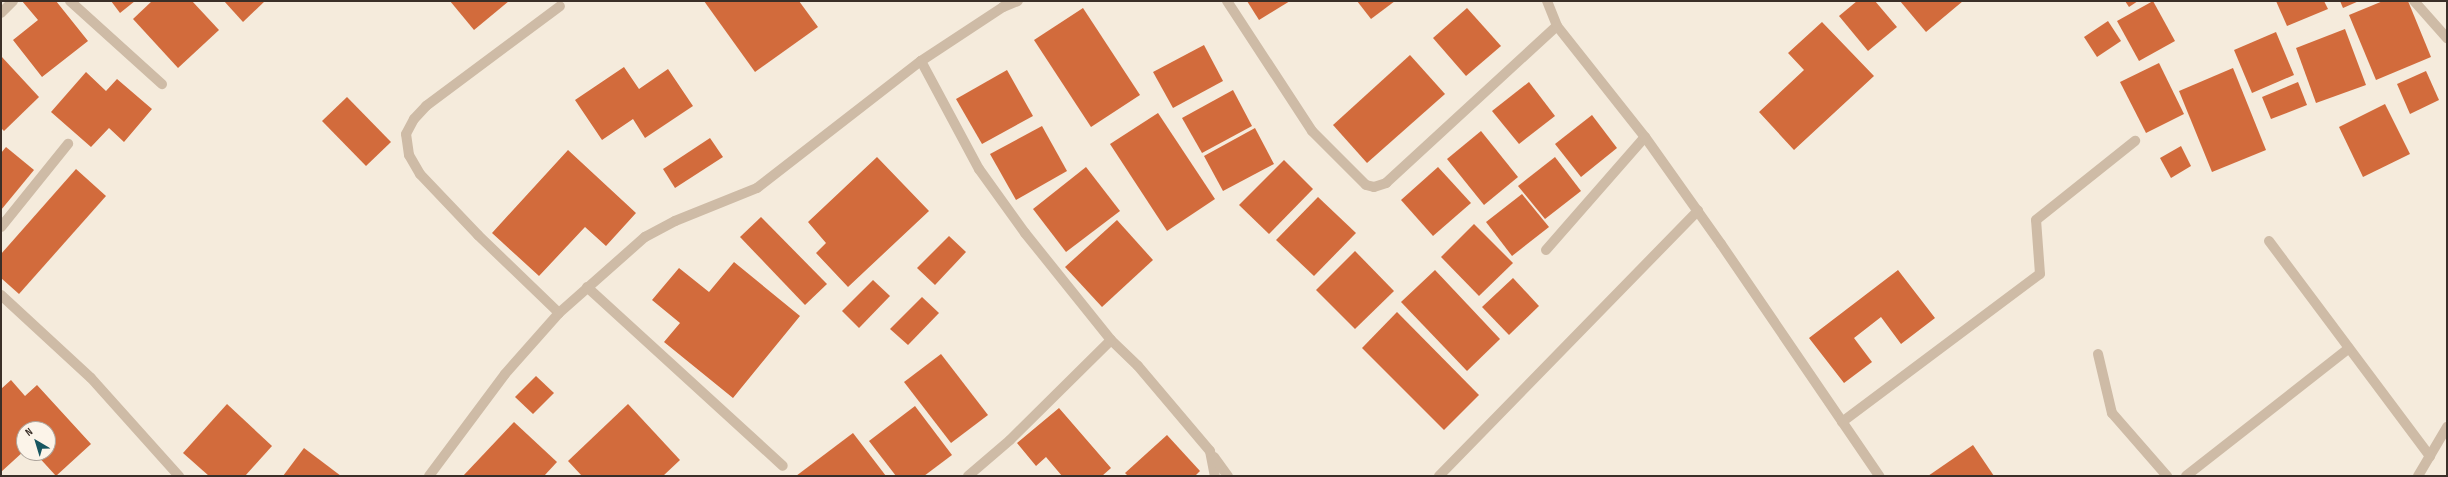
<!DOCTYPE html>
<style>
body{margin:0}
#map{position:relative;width:2448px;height:477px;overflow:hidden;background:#f5ebdc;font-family:"Sofia Sans Condensed",sans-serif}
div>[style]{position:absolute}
.building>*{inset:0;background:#d26b3c}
.lane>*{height:10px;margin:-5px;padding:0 5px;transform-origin:5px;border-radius:5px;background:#cebba6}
.street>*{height:10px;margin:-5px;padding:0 5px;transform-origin:5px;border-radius:5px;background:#cebba6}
span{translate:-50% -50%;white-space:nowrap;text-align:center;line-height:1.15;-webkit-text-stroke:4px #fcf4e9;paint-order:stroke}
.frame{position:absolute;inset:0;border:2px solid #3a2f28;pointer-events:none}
.north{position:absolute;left:16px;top:421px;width:40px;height:40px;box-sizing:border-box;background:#fcf4e9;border:1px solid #aea59c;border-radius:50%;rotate:322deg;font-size:11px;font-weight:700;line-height:16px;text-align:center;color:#3a2f28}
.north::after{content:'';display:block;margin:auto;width:14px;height:18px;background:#185660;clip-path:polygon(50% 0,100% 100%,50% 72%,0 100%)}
</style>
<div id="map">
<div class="building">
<div style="clip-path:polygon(22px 1px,56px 1px,88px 41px,42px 77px,13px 40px,38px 20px)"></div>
<div style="clip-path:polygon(111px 1px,135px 1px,120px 13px)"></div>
<div style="clip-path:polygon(152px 1px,192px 1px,219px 30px,178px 68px,133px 19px)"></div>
<div style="clip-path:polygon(224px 1px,265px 1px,243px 22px)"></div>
<div style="clip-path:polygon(450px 1px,509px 1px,474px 30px)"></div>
<div style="clip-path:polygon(704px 1px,799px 1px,818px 27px,755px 72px)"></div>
<div style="clip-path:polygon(1247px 1px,1290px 1px,1259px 20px)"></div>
<div style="clip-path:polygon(1357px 1px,1395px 1px,1371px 19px)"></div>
<div style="clip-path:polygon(1857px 1px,1875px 1px,1897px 27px,1868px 51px,1839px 16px)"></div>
<div style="clip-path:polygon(1900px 1px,1963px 1px,1926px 32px)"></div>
<div style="clip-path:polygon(2125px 1px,2138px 1px,2129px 7px)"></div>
<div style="clip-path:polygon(2153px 1px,2175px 41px,2139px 61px,2117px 21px)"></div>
<div style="clip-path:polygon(2276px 1px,2324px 1px,2328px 9px,2287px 26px)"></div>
<div style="clip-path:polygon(2340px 1px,2359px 1px,2343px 8px)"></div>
<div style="clip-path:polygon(2383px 1px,2408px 1px,2431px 57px,2376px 80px,2349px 15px)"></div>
<div style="clip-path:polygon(1083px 8px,1140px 95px,1091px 127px,1034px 40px)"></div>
<div style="clip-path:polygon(1467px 8px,1501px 46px,1466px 76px,1433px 38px)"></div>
<div style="clip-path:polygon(2108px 21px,2121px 41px,2097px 57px,2084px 37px)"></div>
<div style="clip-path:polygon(1822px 22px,1874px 76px,1794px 150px,1759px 112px,1804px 70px,1788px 53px)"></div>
<div style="clip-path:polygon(2345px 29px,2366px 85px,2316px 103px,2296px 48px)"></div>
<div style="clip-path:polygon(2276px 32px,2294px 75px,2252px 93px,2234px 50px)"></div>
<div style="clip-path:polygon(1204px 45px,1223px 81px,1173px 108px,1153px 72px)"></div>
<div style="clip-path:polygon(1410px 55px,1445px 94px,1367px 163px,1333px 125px)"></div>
<div style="clip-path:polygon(1px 56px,39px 97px,4px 131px,1px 128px)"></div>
<div style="clip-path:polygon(2159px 63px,2184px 114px,2146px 133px,2120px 82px)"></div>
<div style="clip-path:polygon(624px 67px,639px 89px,668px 69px,693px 106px,645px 138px,633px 119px,602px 140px,575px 100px)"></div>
<div style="clip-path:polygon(2233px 68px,2266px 150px,2212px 172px,2179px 91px)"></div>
<div style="clip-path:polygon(1007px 70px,1033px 116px,982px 144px,956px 99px)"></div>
<div style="clip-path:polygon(2426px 71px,2439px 100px,2410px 114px,2397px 84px)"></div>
<div style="clip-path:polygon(86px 72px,106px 91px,117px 79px,152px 109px,124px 142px,109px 128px,91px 147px,51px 112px)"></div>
<div style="clip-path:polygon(1529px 82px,1555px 116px,1519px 144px,1492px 111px)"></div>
<div style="clip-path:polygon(2298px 82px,2307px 105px,2271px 119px,2262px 97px)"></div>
<div style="clip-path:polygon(1233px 90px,1252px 126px,1202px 153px,1182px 118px)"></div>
<div style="clip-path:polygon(347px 97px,391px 142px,366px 166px,322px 121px)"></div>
<div style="clip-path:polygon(2385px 104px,2410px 154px,2363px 177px,2339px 127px)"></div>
<div style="clip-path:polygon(1158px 113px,1215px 199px,1167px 231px,1110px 144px)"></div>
<div style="clip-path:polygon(1592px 115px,1617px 148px,1581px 177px,1555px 144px)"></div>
<div style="clip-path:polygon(1042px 126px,1067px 171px,1016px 200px,990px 154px)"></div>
<div style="clip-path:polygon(1255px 128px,1274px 164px,1223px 191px,1204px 156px)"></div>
<div style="clip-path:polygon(1481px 131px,1518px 177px,1484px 205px,1447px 159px)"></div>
<div style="clip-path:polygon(710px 138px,723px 157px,675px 188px,663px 169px)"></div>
<div style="clip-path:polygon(2181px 146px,2191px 166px,2171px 178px,2160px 158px)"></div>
<div style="clip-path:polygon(6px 147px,34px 170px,1px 210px,1px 153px)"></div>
<div style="clip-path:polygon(568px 150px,636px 213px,606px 246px,585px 227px,539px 276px,492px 233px)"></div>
<div style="clip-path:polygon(877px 157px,929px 211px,848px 287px,816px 253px,826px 243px,808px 222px)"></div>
<div style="clip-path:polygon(1555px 157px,1581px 191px,1545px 219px,1518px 186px)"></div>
<div style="clip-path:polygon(1284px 160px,1313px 189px,1269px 234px,1239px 205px)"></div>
<div style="clip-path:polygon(1086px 167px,1120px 211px,1066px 252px,1033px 209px)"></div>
<div style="clip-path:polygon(1438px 167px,1471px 203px,1433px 236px,1401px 200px)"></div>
<div style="clip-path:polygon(76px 169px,106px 196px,19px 294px,1px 278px,1px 254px)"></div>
<div style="clip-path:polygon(1522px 194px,1549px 227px,1512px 256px,1486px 222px)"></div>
<div style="clip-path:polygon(1318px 197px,1356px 233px,1314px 276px,1276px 240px)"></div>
<div style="clip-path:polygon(761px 217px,827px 284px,805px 305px,740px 237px)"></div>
<div style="clip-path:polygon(1117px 220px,1153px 260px,1102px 307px,1065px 267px)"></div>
<div style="clip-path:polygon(1474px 224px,1513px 263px,1479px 296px,1441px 257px)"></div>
<div style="clip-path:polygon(949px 236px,966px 252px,935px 285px,917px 268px)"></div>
<div style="clip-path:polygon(1355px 251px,1394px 291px,1355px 329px,1316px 290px)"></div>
<div style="clip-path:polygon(734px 262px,800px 316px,733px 398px,664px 342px,680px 323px,652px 300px,679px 268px,709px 292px)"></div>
<div style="clip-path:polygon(1435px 270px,1500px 339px,1467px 371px,1401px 302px)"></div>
<div style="clip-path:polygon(1898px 270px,1935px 318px,1901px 344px,1881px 317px,1854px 338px,1872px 362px,1844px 383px,1809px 338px)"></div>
<div style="clip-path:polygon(1513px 278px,1539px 306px,1509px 335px,1482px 307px)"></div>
<div style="clip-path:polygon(873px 280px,890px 296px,859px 328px,842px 311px)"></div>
<div style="clip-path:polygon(922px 297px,939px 313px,908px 345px,890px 329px)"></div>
<div style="clip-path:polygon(1397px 312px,1479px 395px,1444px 430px,1362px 348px)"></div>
<div style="clip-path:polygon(941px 354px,988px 415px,951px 443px,904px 382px)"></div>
<div style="clip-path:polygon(536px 376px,554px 393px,533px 414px,515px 397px)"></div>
<div style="clip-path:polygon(11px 380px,25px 396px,37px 385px,91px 444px,56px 476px,35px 453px,48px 453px,48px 429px,24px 429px,24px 451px,1px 472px,1px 389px)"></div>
<div style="clip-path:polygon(227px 404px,272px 446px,245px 476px,209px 476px,183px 453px)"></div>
<div style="clip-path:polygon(628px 404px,680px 460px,663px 476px,582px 476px,568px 461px)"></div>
<div style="clip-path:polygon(915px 406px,952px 455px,924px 476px,896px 476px,869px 441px)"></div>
<div style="clip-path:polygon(1059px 408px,1111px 468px,1102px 476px,1062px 476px,1046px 457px,1036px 466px,1017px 443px)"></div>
<div style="clip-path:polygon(514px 422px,557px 462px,544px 476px,463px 476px)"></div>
<div style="clip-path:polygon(853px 433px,886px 476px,796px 476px)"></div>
<div style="clip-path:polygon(1167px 435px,1200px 471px,1195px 476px,1128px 476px,1125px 473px)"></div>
<div style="clip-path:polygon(1973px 445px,1994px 476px,1928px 476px)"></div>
<div style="clip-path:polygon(304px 448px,341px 476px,283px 476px)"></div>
</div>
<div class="lane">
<div style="left:1px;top:13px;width:17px;rotate:-45deg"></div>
<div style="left:1px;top:227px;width:107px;rotate:-51.1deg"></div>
<div style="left:1546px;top:250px;width:150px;rotate:-48.8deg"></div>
</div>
<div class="street">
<div style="left:70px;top:1px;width:124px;rotate:42.1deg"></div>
<div style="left:1227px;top:1px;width:155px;rotate:56.8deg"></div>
<div style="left:1312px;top:131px;width:76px;rotate:45deg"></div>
<div style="left:1366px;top:185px;width:8px;rotate:14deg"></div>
<div style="left:1374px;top:187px;width:13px;rotate:-18deg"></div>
<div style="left:1386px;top:183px;width:232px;rotate:-42.6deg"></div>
<div style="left:1547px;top:1px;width:27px;rotate:68deg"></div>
<div style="left:1557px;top:26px;width:142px;rotate:51.6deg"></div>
<div style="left:1645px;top:137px;width:131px;rotate:54.6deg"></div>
<div style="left:1721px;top:244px;width:281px;rotate:55.7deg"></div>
<div style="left:2414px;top:1px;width:50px;rotate:48.3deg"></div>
<div style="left:921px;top:61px;width:123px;rotate:61.8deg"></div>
<div style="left:979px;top:169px;width:79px;rotate:54.3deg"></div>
<div style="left:1025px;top:233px;width:137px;rotate:51.2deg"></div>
<div style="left:1111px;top:340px;width:37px;rotate:44deg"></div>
<div style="left:1138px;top:366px;width:111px;rotate:49.7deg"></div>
<div style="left:1210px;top:451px;width:25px;rotate:79deg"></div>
<div style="left:2269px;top:241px;width:269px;rotate:53.2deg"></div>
<div style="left:587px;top:287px;width:265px;rotate:42.4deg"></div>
<div style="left:1px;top:295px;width:122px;rotate:42.7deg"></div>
<div style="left:91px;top:378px;width:132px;rotate:48.1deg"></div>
<div style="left:559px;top:313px;width:112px;rotate:-136.1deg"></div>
<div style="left:478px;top:235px;width:84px;rotate:-133.6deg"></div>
<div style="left:420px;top:174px;width:22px;rotate:-120deg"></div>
<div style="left:409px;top:155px;width:21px;rotate:-98deg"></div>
<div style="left:406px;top:134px;width:17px;rotate:-62deg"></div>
<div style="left:414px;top:119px;width:18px;rotate:-47deg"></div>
<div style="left:426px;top:106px;width:167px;rotate:-36.7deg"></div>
<div style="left:2098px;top:354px;width:61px;rotate:76.7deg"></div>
<div style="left:2112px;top:413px;width:84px;rotate:48.9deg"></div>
<div style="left:1842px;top:422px;width:247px;rotate:-36.8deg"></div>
<div style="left:2040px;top:274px;width:54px;rotate:-94.2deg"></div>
<div style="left:2036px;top:220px;width:127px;rotate:-38.6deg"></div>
<div style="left:1214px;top:457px;width:24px;rotate:54deg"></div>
<div style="left:429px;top:476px;width:127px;rotate:-53.3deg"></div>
<div style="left:505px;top:374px;width:81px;rotate:-48.5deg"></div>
<div style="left:559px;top:313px;width:115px;rotate:-41.5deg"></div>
<div style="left:645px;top:237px;width:34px;rotate:-28deg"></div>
<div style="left:675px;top:221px;width:88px;rotate:-21.9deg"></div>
<div style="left:757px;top:188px;width:207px;rotate:-37.8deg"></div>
<div style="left:921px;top:61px;width:98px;rotate:-33.4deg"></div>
<div style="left:1003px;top:7px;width:16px;rotate:-22deg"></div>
<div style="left:968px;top:476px;width:55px;rotate:-40.6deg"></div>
<div style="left:1010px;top:440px;width:142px;rotate:-44.7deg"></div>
<div style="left:1439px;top:476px;width:371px;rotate:-45.7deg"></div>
<div style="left:2186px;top:476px;width:207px;rotate:-38.1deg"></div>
<div style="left:2418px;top:476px;width:57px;rotate:-59.4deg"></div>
</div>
<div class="frame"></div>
<div class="north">N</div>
</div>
